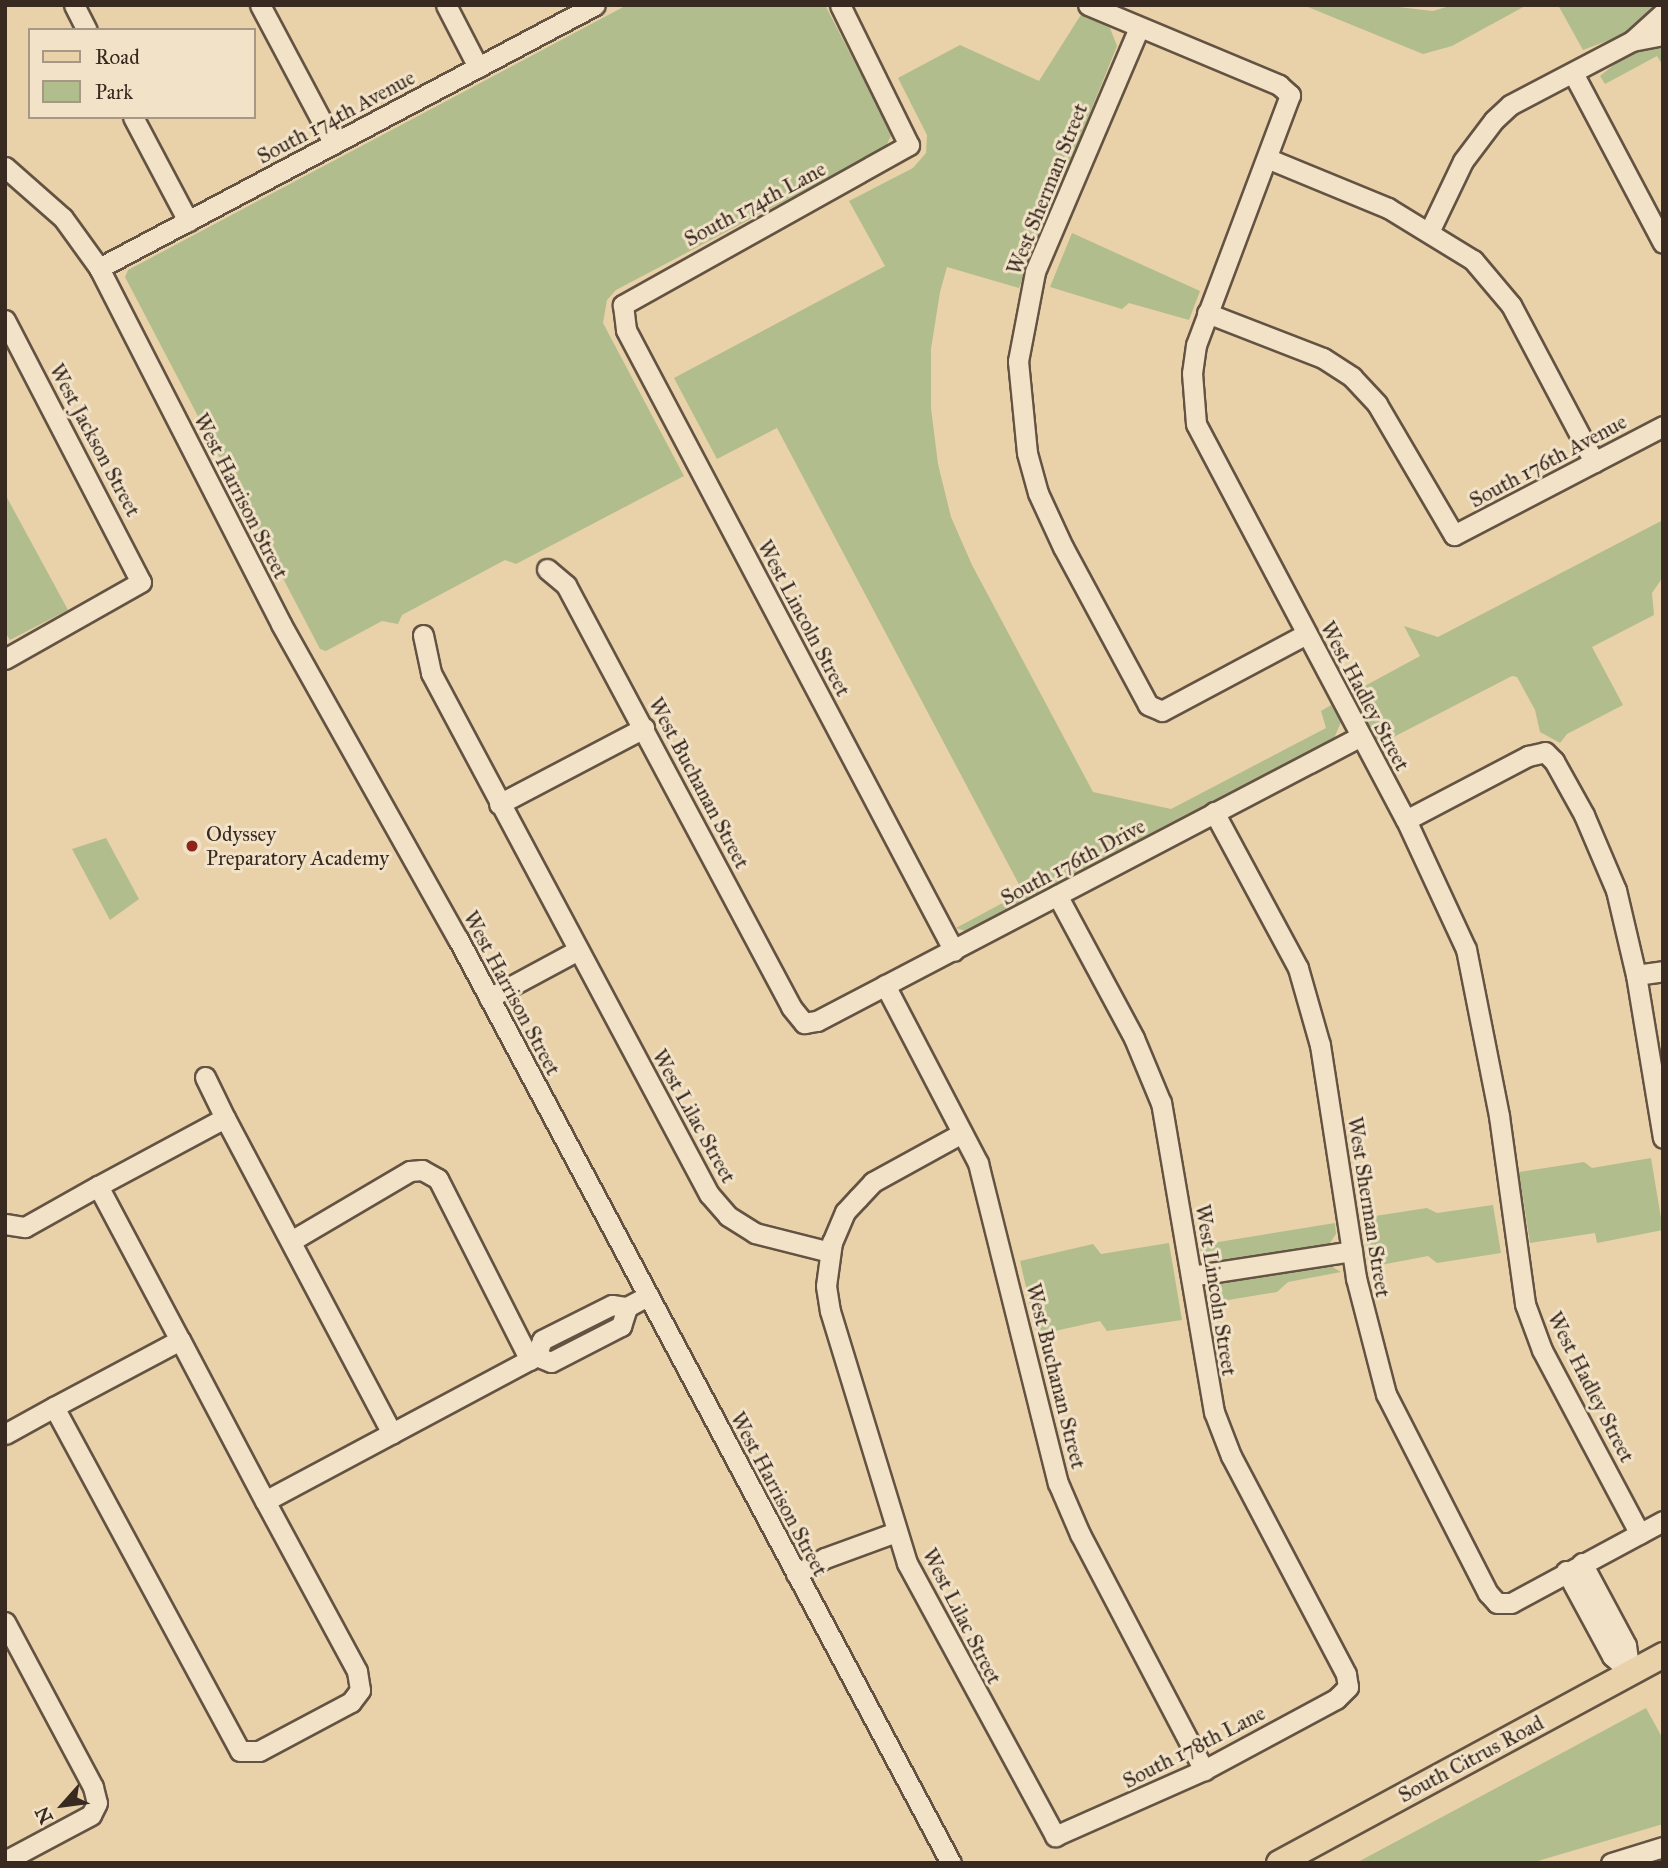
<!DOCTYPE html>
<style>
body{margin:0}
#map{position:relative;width:1668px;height:1868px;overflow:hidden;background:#e9d2aa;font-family:"IM FELL Great Primer",serif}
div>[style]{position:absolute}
.green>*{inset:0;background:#b1bd8c}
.roads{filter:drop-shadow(2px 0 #645343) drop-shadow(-2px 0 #645343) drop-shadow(0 2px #645343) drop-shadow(0 -2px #645343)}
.minor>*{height:19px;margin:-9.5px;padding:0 9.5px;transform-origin:9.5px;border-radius:9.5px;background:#f1e2c8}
.major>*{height:24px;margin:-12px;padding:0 12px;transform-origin:12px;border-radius:12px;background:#e9d2aa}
.dots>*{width:19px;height:19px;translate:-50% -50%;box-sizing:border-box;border:4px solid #f1e2c8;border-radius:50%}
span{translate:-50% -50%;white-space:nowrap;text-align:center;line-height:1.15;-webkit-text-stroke:6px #f1e2c8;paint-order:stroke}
.street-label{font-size:21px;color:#382921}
.poi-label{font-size:21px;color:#382921}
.left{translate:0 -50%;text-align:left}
.frame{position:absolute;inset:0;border:7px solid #382921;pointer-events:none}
.legend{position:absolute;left:28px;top:28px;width:228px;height:91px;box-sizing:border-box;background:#f1e2c8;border:2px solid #a79885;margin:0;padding:9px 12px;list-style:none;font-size:21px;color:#382921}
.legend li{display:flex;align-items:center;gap:14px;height:35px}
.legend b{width:35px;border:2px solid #a79885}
.north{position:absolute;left:28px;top:1770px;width:70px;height:70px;-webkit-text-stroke:5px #f1e2c8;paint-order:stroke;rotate:242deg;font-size:19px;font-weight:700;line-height:28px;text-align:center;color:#382921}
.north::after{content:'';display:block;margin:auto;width:24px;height:32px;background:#382921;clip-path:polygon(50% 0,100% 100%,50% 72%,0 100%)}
</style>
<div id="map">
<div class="green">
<div style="clip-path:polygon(627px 5px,825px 5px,892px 134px,885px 148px,616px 290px,607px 300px,603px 323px,684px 476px,516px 564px,505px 560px,402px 615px,398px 624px,382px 621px,326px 651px,320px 649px,125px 277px,128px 270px)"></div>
<div style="clip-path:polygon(1303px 5px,1381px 5px,1433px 11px,1453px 5px,1527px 5px,1452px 46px,1423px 54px)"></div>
<div style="clip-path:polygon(1558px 5px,1663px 5px,1620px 36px,1583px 50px)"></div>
<div style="clip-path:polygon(1082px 13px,1110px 28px,1117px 46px,1019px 288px,947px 267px,940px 292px,931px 349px,931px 408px,938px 464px,951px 517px,972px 565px,1093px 792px,1171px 809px,1326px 728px,1321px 711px,1331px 705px,1341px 722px,1333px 741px,972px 933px,956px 928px,1023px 892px,777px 428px,717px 459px,674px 378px,885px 266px,849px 201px,913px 168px,926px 153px,927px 135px,898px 78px,960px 45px,1039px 81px)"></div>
<div style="clip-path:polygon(1663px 42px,1663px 66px,1657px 56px,1605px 84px,1600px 76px,1626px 55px)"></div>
<div style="clip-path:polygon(1072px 233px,1200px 291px,1189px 320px,1129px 303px,1122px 309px,1050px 287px)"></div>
<div style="clip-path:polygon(5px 494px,68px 610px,10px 640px,5px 632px)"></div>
<div style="clip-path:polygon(1663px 520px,1663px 577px,1652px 593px,1654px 615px,1592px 647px,1623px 705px,1567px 734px,1560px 743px,1540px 732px,1535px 710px,1517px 677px,1512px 676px,1378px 745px,1352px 693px,1420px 656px,1404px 626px,1438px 637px)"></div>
<div style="clip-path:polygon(106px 838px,139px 899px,110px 920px,72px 849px)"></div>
<div style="clip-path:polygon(1651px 1158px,1663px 1230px,1597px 1243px,1595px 1233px,1530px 1243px,1519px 1172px,1584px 1162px,1592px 1168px)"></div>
<div style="clip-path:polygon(1493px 1205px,1501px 1253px,1437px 1263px,1428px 1256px,1370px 1267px,1362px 1218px,1427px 1208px,1437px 1213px)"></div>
<div style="clip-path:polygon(1335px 1223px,1336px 1234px,1328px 1246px,1220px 1262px,1201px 1254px,1200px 1245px)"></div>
<div style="clip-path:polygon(1169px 1243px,1182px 1320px,1107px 1331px,1100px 1321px,1037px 1335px,1020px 1261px,1093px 1244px,1101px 1254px)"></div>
<div style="clip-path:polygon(1329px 1265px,1341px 1272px,1288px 1282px,1277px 1292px,1210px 1303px,1207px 1296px,1221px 1281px)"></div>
<div style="clip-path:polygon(1646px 1708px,1663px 1739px,1663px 1824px,1531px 1863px,1356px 1863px)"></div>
</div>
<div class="roads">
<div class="minor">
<div style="left:74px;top:5px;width:28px;rotate:63deg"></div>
<div style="left:260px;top:5px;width:157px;rotate:62deg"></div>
<div style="left:446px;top:5px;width:70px;rotate:62.7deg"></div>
<div style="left:840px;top:5px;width:156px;rotate:63.8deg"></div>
<div style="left:909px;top:145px;width:328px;rotate:150.8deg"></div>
<div style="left:623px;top:305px;width:25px;rotate:83deg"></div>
<div style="left:626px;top:330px;width:702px;rotate:62.16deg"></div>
<div style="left:1088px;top:5px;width:207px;rotate:22.7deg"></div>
<div style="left:1279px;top:85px;width:15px;rotate:42deg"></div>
<div style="left:1290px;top:95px;width:267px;rotate:110.6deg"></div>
<div style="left:1196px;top:345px;width:28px;rotate:98deg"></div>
<div style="left:1192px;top:373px;width:51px;rotate:85.5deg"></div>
<div style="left:1196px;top:424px;width:448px;rotate:62.1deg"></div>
<div style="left:1406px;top:820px;width:142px;rotate:65.1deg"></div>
<div style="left:1466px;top:949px;width:170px;rotate:78.8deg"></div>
<div style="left:1499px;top:1116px;width:190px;rotate:82.1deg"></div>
<div style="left:1525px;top:1304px;width:49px;rotate:69.7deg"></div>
<div style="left:1542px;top:1350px;width:208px;rotate:62deg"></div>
<div style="left:1138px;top:30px;width:263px;rotate:113.1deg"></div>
<div style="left:1035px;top:272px;width:91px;rotate:100.8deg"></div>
<div style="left:1018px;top:361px;width:92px;rotate:84.4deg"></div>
<div style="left:1027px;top:453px;width:41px;rotate:74.6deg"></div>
<div style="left:1038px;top:493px;width:60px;rotate:65.2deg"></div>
<div style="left:1063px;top:547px;width:179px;rotate:61.7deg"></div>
<div style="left:1148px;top:705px;width:15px;rotate:23deg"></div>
<div style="left:1162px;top:711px;width:163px;rotate:-28.1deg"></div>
<div style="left:1632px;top:41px;width:32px;rotate:-11deg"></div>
<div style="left:1573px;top:73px;width:192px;rotate:62.1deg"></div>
<div style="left:133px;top:117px;width:118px;rotate:62.1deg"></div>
<div style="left:1269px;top:159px;width:129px;rotate:22.4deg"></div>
<div style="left:1388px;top:208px;width:100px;rotate:31.5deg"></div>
<div style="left:1473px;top:260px;width:59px;rotate:49.8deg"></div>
<div style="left:1511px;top:305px;width:178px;rotate:62.1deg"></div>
<div style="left:5px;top:167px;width:77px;rotate:41.3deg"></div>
<div style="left:63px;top:218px;width:62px;rotate:54.2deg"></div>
<div style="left:99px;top:268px;width:400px;rotate:62.9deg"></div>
<div style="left:281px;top:624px;width:361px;rotate:60.7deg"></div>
<div style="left:458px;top:939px;width:1047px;rotate:61.92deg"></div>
<div style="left:1430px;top:230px;width:76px;rotate:-64.4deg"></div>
<div style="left:1463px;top:161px;width:51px;rotate:-52.9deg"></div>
<div style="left:1494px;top:120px;width:22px;rotate:-43deg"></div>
<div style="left:1510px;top:105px;width:138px;rotate:-27.7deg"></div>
<div style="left:1632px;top:41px;width:42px;rotate:-42.1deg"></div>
<div style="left:99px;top:268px;width:561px;rotate:-27.93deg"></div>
<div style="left:1207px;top:313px;width:124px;rotate:21.2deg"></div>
<div style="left:1323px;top:358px;width:35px;rotate:33deg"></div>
<div style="left:1352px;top:377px;width:37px;rotate:47deg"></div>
<div style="left:1377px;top:404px;width:152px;rotate:59.6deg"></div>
<div style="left:1454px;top:535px;width:236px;rotate:-27.5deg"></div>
<div style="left:5px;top:320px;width:295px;rotate:62.6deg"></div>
<div style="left:141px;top:582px;width:156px;rotate:150.5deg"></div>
<div style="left:547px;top:569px;width:25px;rotate:40deg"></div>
<div style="left:566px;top:585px;width:478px;rotate:61.9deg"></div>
<div style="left:791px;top:1007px;width:21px;rotate:51deg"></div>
<div style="left:804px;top:1023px;width:13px;rotate:-9deg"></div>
<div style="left:817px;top:1021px;width:614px;rotate:-27.65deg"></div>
<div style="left:423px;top:635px;width:39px;rotate:78deg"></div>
<div style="left:431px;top:673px;width:591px;rotate:61.92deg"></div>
<div style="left:709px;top:1194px;width:29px;rotate:49deg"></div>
<div style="left:728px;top:1216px;width:32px;rotate:32deg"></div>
<div style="left:755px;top:1233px;width:77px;rotate:14.2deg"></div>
<div style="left:499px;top:804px;width:164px;rotate:-27.7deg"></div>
<div style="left:1214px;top:812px;width:177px;rotate:61.7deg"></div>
<div style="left:1298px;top:968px;width:80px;rotate:74.1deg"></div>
<div style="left:1320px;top:1045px;width:236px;rotate:81.2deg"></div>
<div style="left:1356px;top:1278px;width:120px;rotate:75.5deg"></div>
<div style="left:1386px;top:1394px;width:224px;rotate:62.9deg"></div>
<div style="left:1488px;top:1593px;width:13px;rotate:48deg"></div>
<div style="left:1497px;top:1603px;width:14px"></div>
<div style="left:1511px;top:1603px;width:173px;rotate:-28.3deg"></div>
<div style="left:1406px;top:820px;width:138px;rotate:-27.7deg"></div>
<div style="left:1528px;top:756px;width:17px;rotate:-13deg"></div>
<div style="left:1545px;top:752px;width:13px;rotate:45deg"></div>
<div style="left:1554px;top:761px;width:62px;rotate:60.9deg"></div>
<div style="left:1584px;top:815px;width:82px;rotate:66.9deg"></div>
<div style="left:1616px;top:890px;width:87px;rotate:76.8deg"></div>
<div style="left:1636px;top:975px;width:165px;rotate:80.6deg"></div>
<div style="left:1636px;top:975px;width:27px;rotate:-8deg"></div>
<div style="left:885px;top:985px;width:201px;rotate:62.4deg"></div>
<div style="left:978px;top:1163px;width:330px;rotate:76deg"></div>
<div style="left:1058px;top:1483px;width:56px;rotate:66.7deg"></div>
<div style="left:1080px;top:1534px;width:267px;rotate:62.3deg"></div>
<div style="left:489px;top:998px;width:101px;rotate:-28.3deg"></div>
<div style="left:205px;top:1077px;width:46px;rotate:64deg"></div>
<div style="left:962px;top:1133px;width:102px;rotate:151.2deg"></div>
<div style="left:873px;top:1182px;width:22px;rotate:133deg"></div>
<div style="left:858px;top:1198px;width:19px;rotate:133deg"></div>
<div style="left:845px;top:1212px;width:33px;rotate:113deg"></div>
<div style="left:832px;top:1242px;width:44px;rotate:97.8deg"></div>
<div style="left:826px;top:1286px;width:25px;rotate:81deg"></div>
<div style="left:830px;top:1311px;width:264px;rotate:73deg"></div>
<div style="left:907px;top:1563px;width:311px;rotate:61.5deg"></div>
<div style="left:1055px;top:1836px;width:163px;rotate:-23.9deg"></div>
<div style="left:1204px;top:1770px;width:150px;rotate:-28.3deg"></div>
<div style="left:1336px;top:1699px;width:17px;rotate:-45deg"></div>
<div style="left:1348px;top:1687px;width:13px;rotate:-99deg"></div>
<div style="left:1346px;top:1674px;width:246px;rotate:-117.8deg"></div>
<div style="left:1231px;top:1456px;width:47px;rotate:-111.1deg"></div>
<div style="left:1214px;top:1412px;width:314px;rotate:-99.7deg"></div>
<div style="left:1161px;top:1103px;width:70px;rotate:-112.6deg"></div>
<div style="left:1134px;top:1038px;width:162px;rotate:-118.3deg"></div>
<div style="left:98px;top:1186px;width:144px;rotate:-28.2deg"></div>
<div style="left:225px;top:1118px;width:357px;rotate:62.1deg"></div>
<div style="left:5px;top:1224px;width:20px;rotate:9deg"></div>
<div style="left:25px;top:1227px;width:84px;rotate:-29.3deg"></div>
<div style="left:98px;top:1186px;width:174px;rotate:62deg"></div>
<div style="left:291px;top:1241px;width:138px;rotate:-30.5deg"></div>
<div style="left:410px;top:1171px;width:12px;rotate:-5deg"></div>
<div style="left:422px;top:1170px;width:18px;rotate:29deg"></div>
<div style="left:438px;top:1179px;width:203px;rotate:63.1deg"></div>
<div style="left:1191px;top:1276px;width:163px;rotate:-8.8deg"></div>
<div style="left:536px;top:1356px;width:16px;rotate:22deg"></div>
<div style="left:551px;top:1362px;width:79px;rotate:-27.2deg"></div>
<div style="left:621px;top:1326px;width:20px;rotate:-72deg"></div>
<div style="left:5px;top:1434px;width:56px;rotate:-28.9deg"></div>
<div style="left:265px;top:1501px;width:182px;rotate:-117.8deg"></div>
<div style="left:180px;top:1340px;width:143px;rotate:152deg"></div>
<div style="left:54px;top:1407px;width:391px;rotate:61.6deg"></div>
<div style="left:240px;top:1751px;width:19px"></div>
<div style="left:259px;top:1751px;width:104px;rotate:-28deg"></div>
<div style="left:351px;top:1702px;width:15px;rotate:-53deg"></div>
<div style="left:360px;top:1690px;width:19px;rotate:-99deg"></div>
<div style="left:357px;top:1671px;width:193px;rotate:-118.4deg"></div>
<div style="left:265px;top:1501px;width:307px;rotate:-28.1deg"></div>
<div style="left:536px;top:1356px;width:17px;rotate:-69deg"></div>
<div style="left:542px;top:1340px;width:78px;rotate:-26.6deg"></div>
<div style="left:612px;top:1305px;width:15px;rotate:8deg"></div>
<div style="left:627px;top:1307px;width:24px;rotate:-28deg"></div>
<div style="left:1582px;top:1563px;width:93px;rotate:61.8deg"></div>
<div style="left:1626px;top:1645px;width:27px;rotate:82deg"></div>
<div style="left:1566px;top:1571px;width:97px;rotate:61.6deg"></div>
<div style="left:1612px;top:1656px;width:24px;rotate:42deg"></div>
<div style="left:796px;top:1574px;width:33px;rotate:-29deg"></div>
<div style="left:825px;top:1558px;width:76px;rotate:-20.1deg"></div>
<div style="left:5px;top:1622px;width:187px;rotate:61.9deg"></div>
<div style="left:93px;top:1787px;width:16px;rotate:76deg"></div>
<div style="left:97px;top:1803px;width:13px;rotate:117deg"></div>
<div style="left:91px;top:1815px;width:98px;rotate:151.9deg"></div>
<div style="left:1611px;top:1863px;width:54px;rotate:-17.1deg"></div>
</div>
<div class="major">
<div style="left:1279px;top:1863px;width:437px;rotate:-28.4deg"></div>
</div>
</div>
<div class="dots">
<div style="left:192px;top:846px;background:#8f2418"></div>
</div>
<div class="street-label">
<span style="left:336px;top:117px;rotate:-28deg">South 174th Avenue</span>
<span style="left:1047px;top:189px;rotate:-68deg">West Sherman Street</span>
<span style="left:755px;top:204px;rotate:-28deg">South 174th Lane</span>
<span style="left:95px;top:440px;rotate:62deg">West Jackson Street</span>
<span style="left:1548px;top:461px;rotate:-28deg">South 176th Avenue</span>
<span style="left:241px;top:496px;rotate:63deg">West Harrison Street</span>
<span style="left:804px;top:618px;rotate:62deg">West Lincoln Street</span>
<span style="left:1365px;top:696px;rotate:62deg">West Hadley Street</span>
<span style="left:699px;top:783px;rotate:62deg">West Buchanan Street</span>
<span style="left:1073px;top:862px;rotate:-28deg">South 176th Drive</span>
<span style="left:512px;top:993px;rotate:62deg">West Harrison Street</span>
<span style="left:694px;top:1116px;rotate:61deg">West Lilac Street</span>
<span style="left:1369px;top:1207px;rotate:81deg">West Sherman Street</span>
<span style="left:1216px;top:1290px;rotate:81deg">West Lincoln Street</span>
<span style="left:1056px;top:1376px;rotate:76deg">West Buchanan Street</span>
<span style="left:1591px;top:1387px;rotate:63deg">West Hadley Street</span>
<span style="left:779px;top:1494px;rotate:62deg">West Harrison Street</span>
<span style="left:962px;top:1616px;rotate:63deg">West Lilac Street</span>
<span style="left:1194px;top:1747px;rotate:-27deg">South 178th Lane</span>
<span style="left:1471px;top:1759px;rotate:-28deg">South Citrus Road</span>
</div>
<div class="poi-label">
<span class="left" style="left:206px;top:846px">Odyssey<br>Preparatory Academy</span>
</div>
<div class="frame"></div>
<ul class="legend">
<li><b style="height:9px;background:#e9d2aa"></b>Road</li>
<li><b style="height:19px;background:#b1bd8c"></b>Park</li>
</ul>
<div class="north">N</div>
</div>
